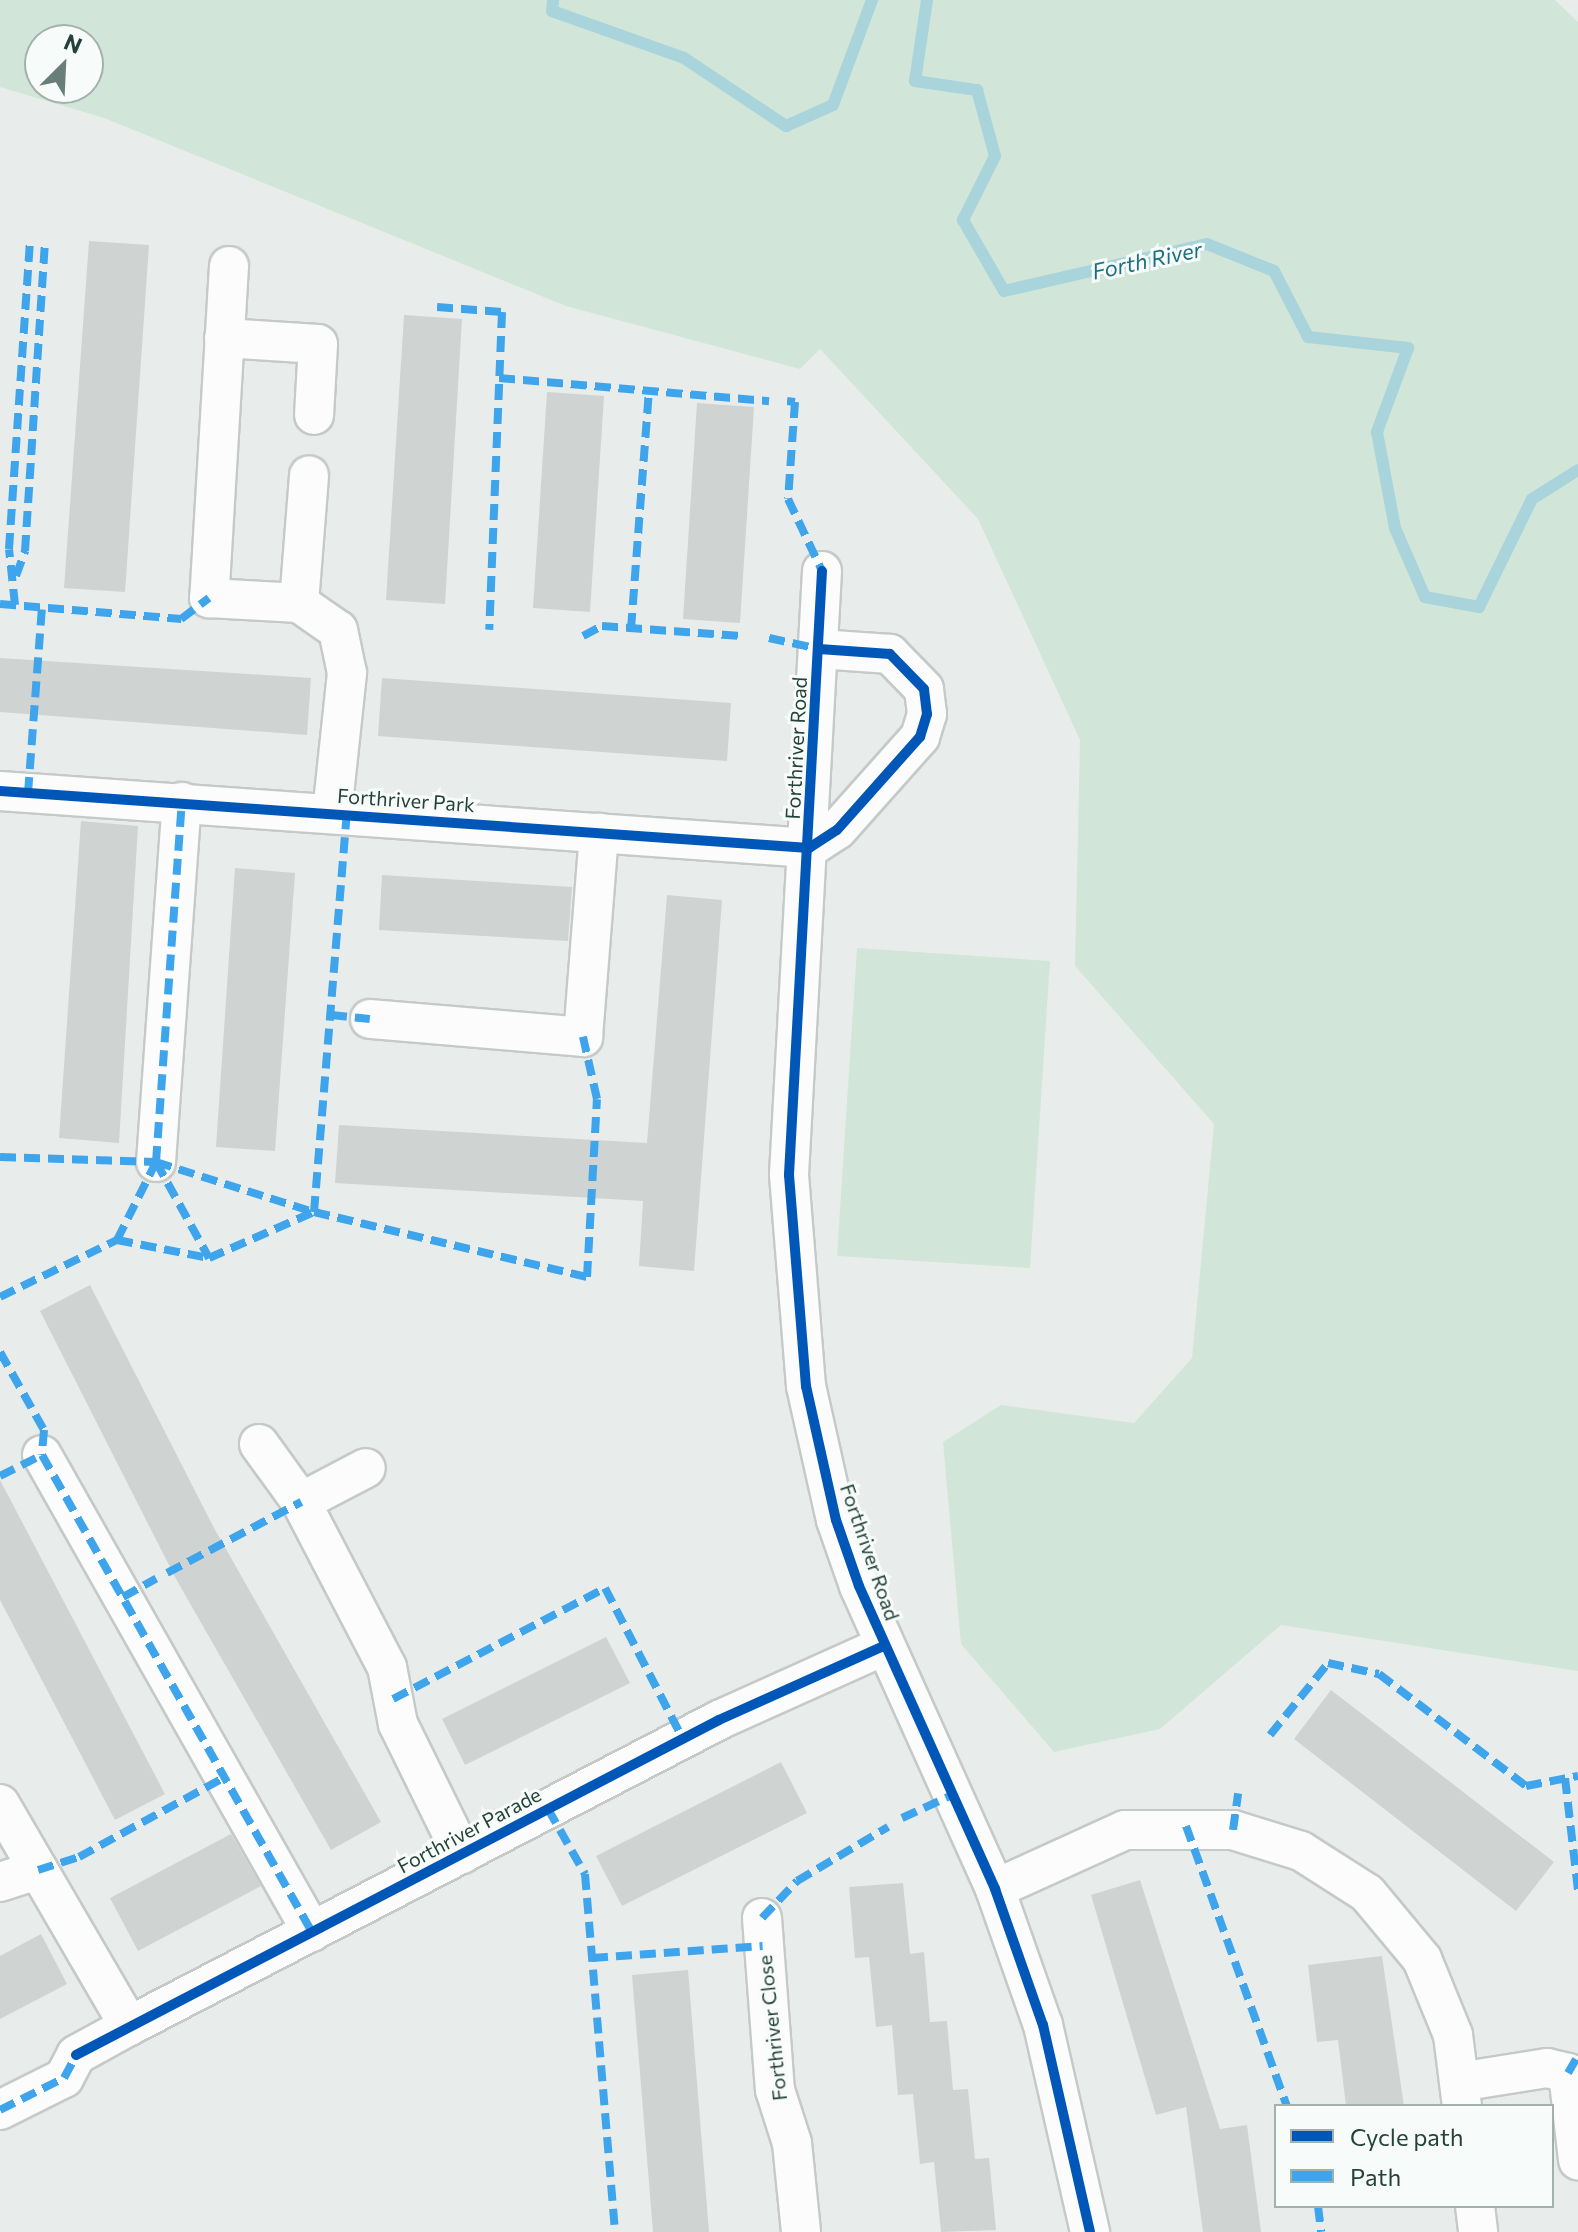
<!DOCTYPE html>
<style>
body{margin:0}
#map{position:relative;width:1578px;height:2232px;overflow:hidden;background:#e8edeb;font-family:Commissioner,sans-serif}
div>[style]{position:absolute}
.green>*{inset:0;background:#d1e6d8}
.stream>*{height:12px;margin:-6px;padding:0 6px;transform-origin:6px;border-radius:6px;background:#a9d4db}
.building>*{inset:0;background:#cfd4d2}
.roads{filter:drop-shadow(2px 0 #c5cac8) drop-shadow(-2px 0 #c5cac8) drop-shadow(0 2px #c5cac8) drop-shadow(0 -2px #c5cac8)}
.street>*{height:38px;margin:-19px;padding:0 19px;transform-origin:19px;border-radius:19px;background:#fcfcfc}
.quiet>*{height:8px;margin-top:-4px;transform-origin:0;background:repeating-linear-gradient(90deg,#3ea4ec 0 16px,transparent 0 24px)}
.cycleway>*{height:10px;margin:-5px;padding:0 5px;transform-origin:5px;border-radius:5px;background:#0057b8}
span{translate:-50% -50%;white-space:nowrap;text-align:center;line-height:1.15;-webkit-text-stroke:6px #f7fbf9;paint-order:stroke}
.street-label{font-size:20px;color:#24423a}
.water-label{font-size:22px;color:#1c6f80;font-style:italic}
.legend{position:absolute;left:1274px;top:2104px;width:280px;height:104px;box-sizing:border-box;background:#f7fbf9;border:2px solid #a3b1ad;margin:0;padding:10px 14px;list-style:none;font-size:24px;color:#24423a}
.legend li{display:flex;align-items:center;gap:16px;height:40px}
.legend b{width:40px;border:2px solid #a3b1ad}
.north{position:absolute;left:24px;top:24px;width:80px;height:80px;box-sizing:border-box;background:#f7fbf9;border:2px solid #a3b1ad;border-radius:50%;rotate:24deg;font-size:22px;font-weight:700;line-height:32px;text-align:center;color:#24423a}
.north::after{content:'';display:block;margin:auto;width:28px;height:36px;background:#697e78;clip-path:polygon(50% 0,100% 100%,50% 72%,0 100%)}
</style>
<div id="map">
<div class="green">
<div style="clip-path:polygon(evenodd,0 0,1555px 0,1578px 22px,1578px 1671px,1281px 1625px,1160px 1729px,1054px 1752px,961px 1644px,943px 1442px,1001px 1405px,1134px 1423px,1192px 1358px,1214px 1124px,1075px 966px,1080px 740px,978px 519px,820px 349px,800px 369px,566px 306px,104px 118px,0 87px,0 0,40px 40px,88px 40px,88px 88px,40px 88px,40px 40px)"></div>
<div style="clip-path:polygon(857px 948px,1050px 961px,1030px 1268px,837px 1256px)"></div>
</div>
<div class="stream">
<div style="left:553px;top:0;width:11px;rotate:95deg"></div>
<div style="left:552px;top:11px;width:140px;rotate:19.6deg"></div>
<div style="left:684px;top:58px;width:123px;rotate:33.7deg"></div>
<div style="left:786px;top:126px;width:51px;rotate:-24.1deg"></div>
<div style="left:833px;top:105px;width:112px;rotate:-69.6deg"></div>
<div style="left:927px;top:0;width:82px;rotate:98.4deg"></div>
<div style="left:915px;top:81px;width:63px;rotate:8.3deg"></div>
<div style="left:977px;top:90px;width:68px;rotate:74.7deg"></div>
<div style="left:995px;top:156px;width:72px;rotate:116.6deg"></div>
<div style="left:963px;top:220px;width:82px;rotate:60deg"></div>
<div style="left:1004px;top:291px;width:208px;rotate:-13deg"></div>
<div style="left:1207px;top:244px;width:72px;rotate:21.9deg"></div>
<div style="left:1274px;top:271px;width:74px;rotate:62.7deg"></div>
<div style="left:1308px;top:337px;width:101px;rotate:6.3deg"></div>
<div style="left:1408px;top:348px;width:90px;rotate:110.3deg"></div>
<div style="left:1377px;top:432px;width:98px;rotate:79.4deg"></div>
<div style="left:1395px;top:528px;width:75px;rotate:66.5deg"></div>
<div style="left:1425px;top:597px;width:55px;rotate:10.5deg"></div>
<div style="left:1479px;top:607px;width:120px;rotate:-63.9deg"></div>
<div style="left:1532px;top:499px;width:54px;rotate:-32.2deg"></div>
</div>
<div class="building">
<div style="clip-path:polygon(89px 241px,149px 245px,125px 592px,64px 588px)"></div>
<div style="clip-path:polygon(404px 315px,462px 319px,445px 604px,386px 600px)"></div>
<div style="clip-path:polygon(547px 392px,604px 396px,590px 612px,533px 608px)"></div>
<div style="clip-path:polygon(697px 403px,754px 407px,740px 623px,683px 619px)"></div>
<div style="clip-path:polygon(0 658px,311px 678px,307px 735px,0 712px)"></div>
<div style="clip-path:polygon(382px 678px,731px 703px,727px 761px,378px 736px)"></div>
<div style="clip-path:polygon(81px 821px,138px 826px,119px 1143px,59px 1138px)"></div>
<div style="clip-path:polygon(235px 868px,295px 873px,275px 1151px,216px 1147px)"></div>
<div style="clip-path:polygon(382px 875px,572px 887px,568px 941px,379px 930px)"></div>
<div style="clip-path:polygon(667px 895px,722px 900px,694px 1271px,639px 1266px,643px 1201px,335px 1183px,339px 1125px,647px 1143px)"></div>
<div style="clip-path:polygon(90px 1285px,214px 1528px,381px 1822px,331px 1850px,176px 1579px,40px 1311px)"></div>
<div style="clip-path:polygon(0 1480px,165px 1794px,115px 1820px,0 1600px)"></div>
<div style="clip-path:polygon(606px 1637px,630px 1683px,465px 1765px,442px 1719px)"></div>
<div style="clip-path:polygon(1331px 1690px,1554px 1862px,1516px 1911px,1294px 1739px)"></div>
<div style="clip-path:polygon(781px 1762px,807px 1813px,622px 1906px,596px 1856px)"></div>
<div style="clip-path:polygon(231px 1834px,261px 1886px,138px 1951px,110px 1898px)"></div>
<div style="clip-path:polygon(1140px 1880px,1220px 2129px,1247px 2125px,1261px 2232px,1203px 2232px,1186px 2107px,1156px 2115px,1091px 1895px)"></div>
<div style="clip-path:polygon(903px 1883px,910px 1954px,924px 1952px,930px 2022px,947px 2021px,953px 2090px,968px 2089px,975px 2159px,989px 2158px,996px 2230px,941px 2232px,934px 2162px,920px 2164px,913px 2094px,898px 2095px,892px 2025px,876px 2027px,869px 1957px,855px 1958px,849px 1887px)"></div>
<div style="clip-path:polygon(41px 1934px,67px 1984px,0 2019px,0 1956px)"></div>
<div style="clip-path:polygon(1382px 1956px,1404px 2106px,1346px 2106px,1338px 2040px,1317px 2042px,1308px 1965px)"></div>
<div style="clip-path:polygon(688px 1970px,709px 2232px,653px 2232px,632px 1975px)"></div>
</div>
<div class="roads">
<div class="street">
<div style="left:229px;top:266px;width:333px;rotate:93.4deg"></div>
<div style="left:209px;top:598px;width:90px;rotate:3.2deg"></div>
<div style="left:299px;top:603px;width:47px;rotate:34.7deg"></div>
<div style="left:338px;top:630px;width:44px;rotate:78.2deg"></div>
<div style="left:347px;top:673px;width:141px;rotate:96.1deg"></div>
<div style="left:224px;top:338px;width:94px;rotate:3.7deg"></div>
<div style="left:318px;top:344px;width:71px;rotate:93.2deg"></div>
<div style="left:822px;top:571px;width:605px;rotate:93.13deg"></div>
<div style="left:789px;top:1175px;width:212px;rotate:85.4deg"></div>
<div style="left:806px;top:1386px;width:137px;rotate:77.4deg"></div>
<div style="left:836px;top:1520px;width:70px;rotate:70.8deg"></div>
<div style="left:859px;top:1586px;width:332px;rotate:65.8deg"></div>
<div style="left:995px;top:1889px;width:144px;rotate:70.6deg"></div>
<div style="left:1043px;top:2025px;width:212px;rotate:77.2deg"></div>
<div style="left:299px;top:603px;width:128px;rotate:-85.5deg"></div>
<div style="left:0;top:791px;width:811px;rotate:4.03deg"></div>
<div style="left:809px;top:848px;width:33px;rotate:-33deg"></div>
<div style="left:837px;top:830px;width:125px;rotate:-48.3deg"></div>
<div style="left:920px;top:737px;width:24px;rotate:-73deg"></div>
<div style="left:927px;top:714px;width:25px;rotate:-97deg"></div>
<div style="left:924px;top:689px;width:49px;rotate:-134.2deg"></div>
<div style="left:890px;top:654px;width:71px;rotate:-176deg"></div>
<div style="left:370px;top:1019px;width:214px;rotate:4.8deg"></div>
<div style="left:583px;top:1037px;width:205px;rotate:-85.5deg"></div>
<div style="left:156px;top:1162px;width:361px;rotate:-85.9deg"></div>
<div style="left:259px;top:1444px;width:72px;rotate:54.1deg"></div>
<div style="left:301px;top:1502px;width:186px;rotate:62.5deg"></div>
<div style="left:387px;top:1667px;width:58px;rotate:79.1deg"></div>
<div style="left:398px;top:1724px;width:145px;rotate:63.8deg"></div>
<div style="left:42px;top:1455px;width:548px;rotate:60.49deg"></div>
<div style="left:301px;top:1502px;width:73px;rotate:-27.6deg"></div>
<div style="left:0;top:1804px;width:257px;rotate:59.8deg"></div>
<div style="left:0;top:1882px;width:40px;rotate:-18deg"></div>
<div style="left:995px;top:1889px;width:143px;rotate:-24.4deg"></div>
<div style="left:1125px;top:1830px;width:108px"></div>
<div style="left:1233px;top:1830px;width:71px;rotate:17.2deg"></div>
<div style="left:1301px;top:1851px;width:78px;rotate:32.5deg"></div>
<div style="left:1367px;top:1893px;width:86px;rotate:50.2deg"></div>
<div style="left:1422px;top:1959px;width:82px;rotate:67.8deg"></div>
<div style="left:1453px;top:2035px;width:72px;rotate:82.8deg"></div>
<div style="left:762px;top:1918px;width:172px;rotate:85.7deg"></div>
<div style="left:775px;top:2090px;width:56px;rotate:72.2deg"></div>
<div style="left:792px;top:2143px;width:89px;rotate:84.2deg"></div>
<div style="left:1459px;top:2082px;width:89px;rotate:-9deg"></div>
<div style="left:1547px;top:2068px;width:22px;rotate:13deg"></div>
<div style="left:1568px;top:2073px;width:88px;rotate:83.4deg"></div>
<div style="left:0;top:2110px;width:72px;rotate:-26.6deg"></div>
<div style="left:64px;top:2078px;width:26px;rotate:-62deg"></div>
<div style="left:76px;top:2055px;width:60px;rotate:-28.7deg"></div>
<div style="left:129px;top:2026px;width:665px;rotate:-27.41deg"></div>
<div style="left:719px;top:1720px;width:181px;rotate:-24.2deg"></div>
<div style="left:1475px;top:2206px;width:26px;rotate:83deg"></div>
</div>
</div>
<div class="quiet">
<div style="left:437px;top:307px;width:65px;rotate:4.4deg"></div>
<div style="left:502px;top:312px;width:318px;rotate:92.3deg"></div>
<div style="left:499px;top:378px;width:271px;rotate:4.9deg"></div>
<div style="left:787px;top:401px;width:8px;rotate:7deg"></div>
<div style="left:795px;top:402px;width:97px;rotate:94.1deg"></div>
<div style="left:788px;top:499px;width:80px;rotate:64.7deg"></div>
<div style="left:16px;top:576px;width:27px;rotate:-70deg"></div>
<div style="left:25px;top:551px;width:311px;rotate:-86.3deg"></div>
<div style="left:0;top:604px;width:182px;rotate:4.7deg"></div>
<div style="left:181px;top:619px;width:35px;rotate:-37deg"></div>
<div style="left:15px;top:605px;width:56px;rotate:-96.1deg"></div>
<div style="left:9px;top:549px;width:309px;rotate:-86.1deg"></div>
<div style="left:631px;top:629px;width:239px;rotate:-85.7deg"></div>
<div style="left:583px;top:636px;width:21px;rotate:-28deg"></div>
<div style="left:602px;top:626px;width:139px;rotate:4.1deg"></div>
<div style="left:769px;top:638px;width:51px;rotate:12.4deg"></div>
<div style="left:28px;top:793px;width:186px;rotate:-85.7deg"></div>
<div style="left:331px;top:1015px;width:39px;rotate:6deg"></div>
<div style="left:0;top:1157px;width:156px;rotate:1.8deg"></div>
<div style="left:156px;top:1162px;width:166px;rotate:17.6deg"></div>
<div style="left:314px;top:1212px;width:281px;rotate:13.4deg"></div>
<div style="left:587px;top:1277px;width:178px;rotate:-86.8deg"></div>
<div style="left:597px;top:1099px;width:64px;rotate:-102.7deg"></div>
<div style="left:156px;top:1162px;width:110px;rotate:61.1deg"></div>
<div style="left:117px;top:1240px;width:87px;rotate:-63.4deg"></div>
<div style="left:156px;top:1162px;width:361px;rotate:-85.9deg"></div>
<div style="left:0;top:1297px;width:130px;rotate:-26deg"></div>
<div style="left:117px;top:1240px;width:94px;rotate:11.1deg"></div>
<div style="left:209px;top:1258px;width:115px;rotate:-23.7deg"></div>
<div style="left:314px;top:1212px;width:399px;rotate:-85.3deg"></div>
<div style="left:0;top:1352px;width:90px;rotate:60.6deg"></div>
<div style="left:44px;top:1430px;width:25px;rotate:95deg"></div>
<div style="left:42px;top:1455px;width:548px;rotate:60.49deg"></div>
<div style="left:0;top:1476px;width:47px;rotate:-26.6deg"></div>
<div style="left:167px;top:1573px;width:152px;rotate:-27.9deg"></div>
<div style="left:123px;top:1597px;width:38px;rotate:-29deg"></div>
<div style="left:393px;top:1699px;width:239px;rotate:-27.6deg"></div>
<div style="left:605px;top:1588px;width:170px;rotate:62.7deg"></div>
<div style="left:1270px;top:1735px;width:92px;rotate:-51.1deg"></div>
<div style="left:1328px;top:1663px;width:52px;rotate:12.2deg"></div>
<div style="left:1379px;top:1674px;width:185px;rotate:37.3deg"></div>
<div style="left:1526px;top:1786px;width:53px;rotate:-10.9deg"></div>
<div style="left:1565px;top:1778px;width:113px;rotate:83.4deg"></div>
<div style="left:548px;top:1809px;width:75px;rotate:60.4deg"></div>
<div style="left:585px;top:1874px;width:359px;rotate:85.2deg"></div>
<div style="left:902px;top:1818px;width:55px;rotate:-24.7deg"></div>
<div style="left:1186px;top:1826px;width:298px;rotate:70.2deg"></div>
<div style="left:1233px;top:1830px;width:37px;rotate:-82deg"></div>
<div style="left:38px;top:1870px;width:43px;rotate:-17.6deg"></div>
<div style="left:79px;top:1857px;width:166px;rotate:-28.7deg"></div>
<div style="left:762px;top:1918px;width:51px;rotate:-46.6deg"></div>
<div style="left:797px;top:1881px;width:106px;rotate:-30.7deg"></div>
<div style="left:592px;top:1958px;width:171px;rotate:-4deg"></div>
<div style="left:1568px;top:2073px;width:20px;rotate:-60deg"></div>
<div style="left:0;top:2110px;width:72px;rotate:-26.6deg"></div>
<div style="left:64px;top:2078px;width:26px;rotate:-62deg"></div>
<div style="left:1318px;top:2206px;width:26px;rotate:83deg"></div>
</div>
<div class="cycleway">
<div style="left:822px;top:571px;width:605px;rotate:93.13deg"></div>
<div style="left:789px;top:1175px;width:212px;rotate:85.4deg"></div>
<div style="left:806px;top:1386px;width:137px;rotate:77.4deg"></div>
<div style="left:836px;top:1520px;width:70px;rotate:70.8deg"></div>
<div style="left:859px;top:1586px;width:332px;rotate:65.8deg"></div>
<div style="left:995px;top:1889px;width:144px;rotate:70.6deg"></div>
<div style="left:1043px;top:2025px;width:212px;rotate:77.2deg"></div>
<div style="left:0;top:791px;width:811px;rotate:4.03deg"></div>
<div style="left:809px;top:848px;width:33px;rotate:-33deg"></div>
<div style="left:837px;top:830px;width:125px;rotate:-48.3deg"></div>
<div style="left:920px;top:737px;width:24px;rotate:-73deg"></div>
<div style="left:927px;top:714px;width:25px;rotate:-97deg"></div>
<div style="left:924px;top:689px;width:49px;rotate:-134.2deg"></div>
<div style="left:890px;top:654px;width:71px;rotate:-176deg"></div>
<div style="left:76px;top:2055px;width:725px;rotate:-27.52deg"></div>
<div style="left:719px;top:1720px;width:181px;rotate:-24.2deg"></div>
</div>
<div class="street-label">
<span style="left:796px;top:748px;rotate:-87deg">Forthriver Road</span>
<span style="left:406px;top:800px;rotate:4deg">Forthriver Park</span>
<span style="left:870px;top:1552px;rotate:71deg">Forthriver Road</span>
<span style="left:469px;top:1830px;rotate:-28deg">Forthriver Parade</span>
<span style="left:772px;top:2028px;rotate:-96deg">Forthriver Close</span>
</div>
<div class="water-label">
<span style="left:1147px;top:260px;rotate:-12deg">Forth River</span>
</div>
<ul class="legend">
<li><b style="height:10px;background:#0057b8"></b>Cycle path</li>
<li><b style="height:10px;background:#3ea4ec"></b>Path</li>
</ul>
<div class="north">N</div>
</div>
